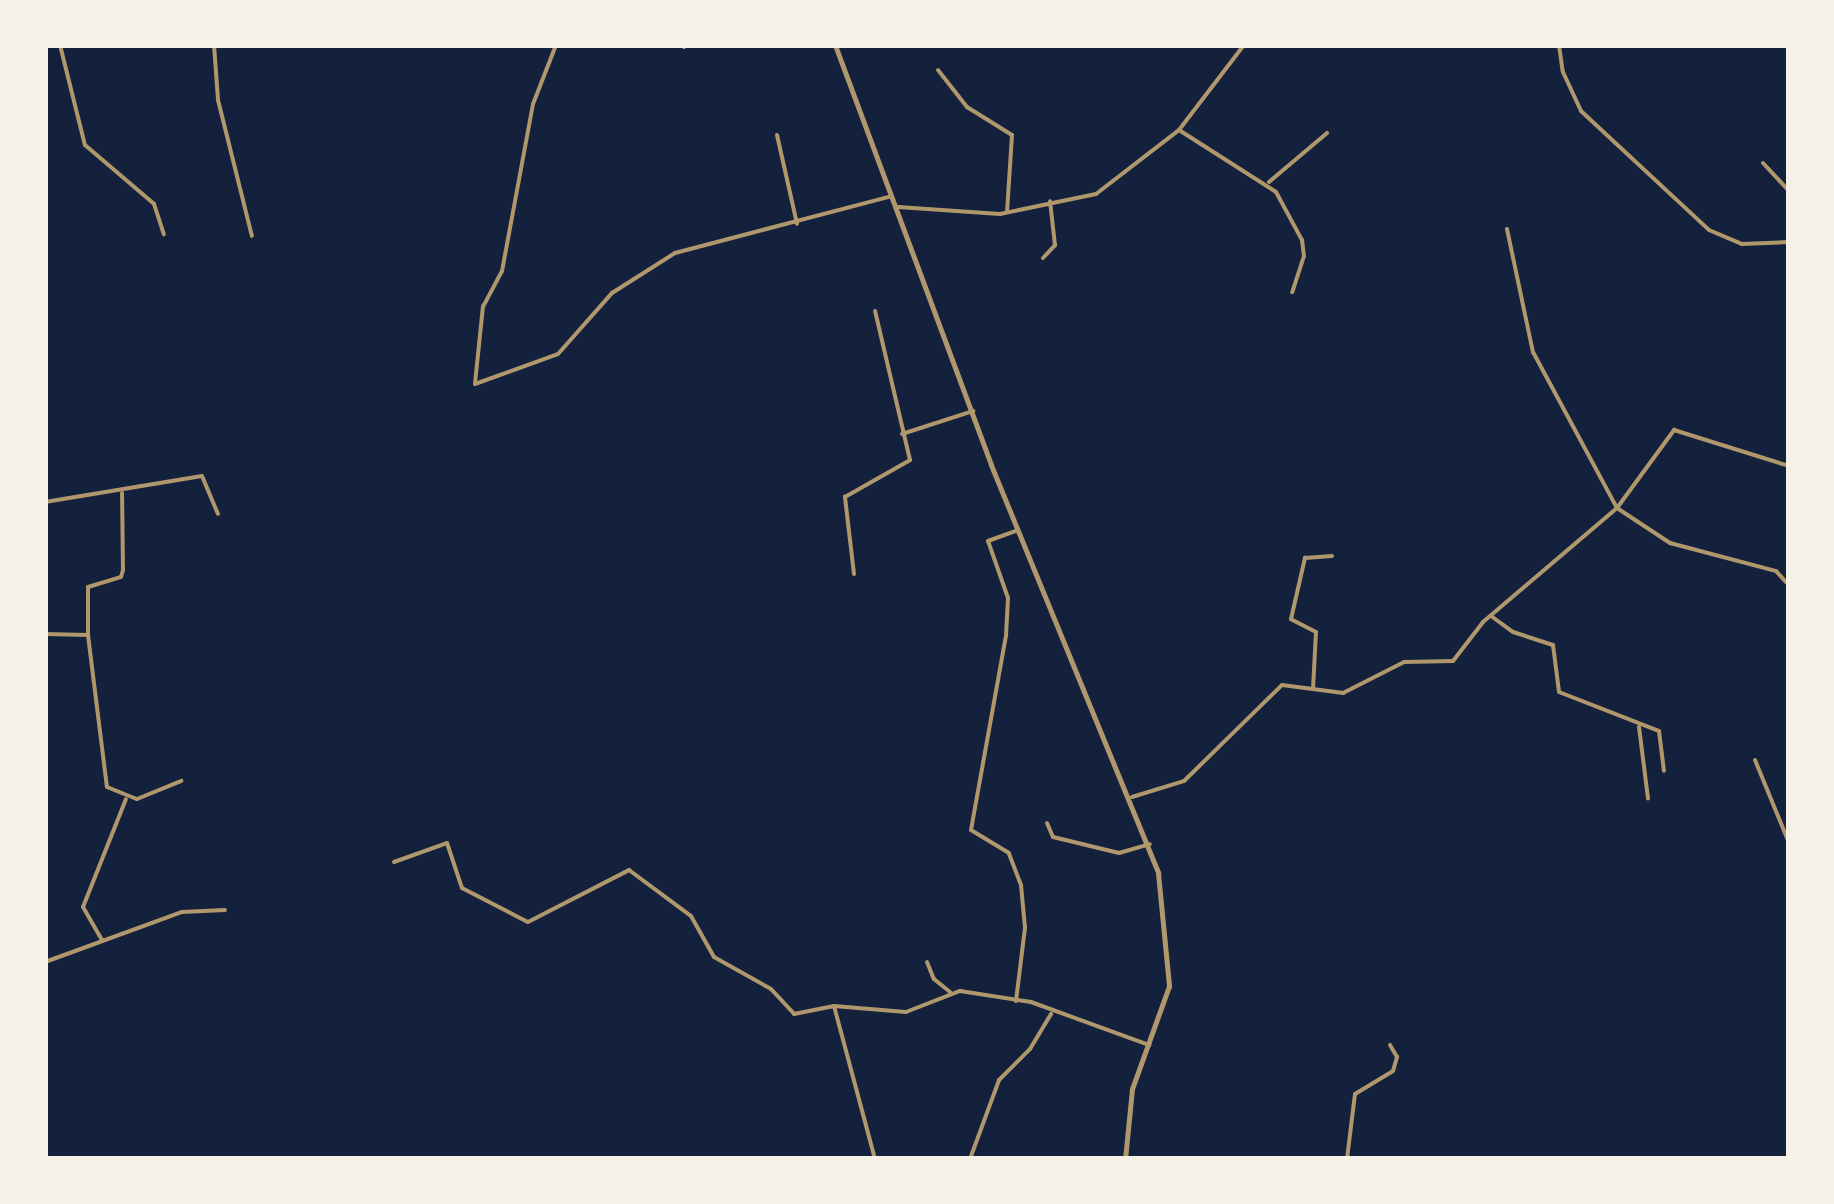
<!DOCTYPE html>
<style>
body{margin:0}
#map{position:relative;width:1834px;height:1204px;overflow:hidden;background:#14213d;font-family:"Varela Round",sans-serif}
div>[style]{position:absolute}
.minor>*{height:4px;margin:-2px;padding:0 2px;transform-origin:2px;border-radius:2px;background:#b1986c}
.tertiary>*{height:5px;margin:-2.5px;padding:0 2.5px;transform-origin:2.5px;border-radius:2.5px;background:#b1986c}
span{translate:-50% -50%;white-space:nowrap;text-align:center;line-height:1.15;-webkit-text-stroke:8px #f6f1e7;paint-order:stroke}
.frame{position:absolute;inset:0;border:48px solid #f6f1e7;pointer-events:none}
</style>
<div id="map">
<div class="minor">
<div style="left:60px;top:45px;width:103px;rotate:76deg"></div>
<div style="left:85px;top:145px;width:91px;rotate:40.5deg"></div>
<div style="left:154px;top:204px;width:32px;rotate:72deg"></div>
<div style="left:214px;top:45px;width:55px;rotate:85.8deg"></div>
<div style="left:218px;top:100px;width:140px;rotate:76deg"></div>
<div style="left:556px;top:45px;width:63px;rotate:111.3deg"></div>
<div style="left:533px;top:104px;width:170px;rotate:100.5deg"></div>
<div style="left:502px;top:271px;width:40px;rotate:118deg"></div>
<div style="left:483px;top:306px;width:78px;rotate:95.9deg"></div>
<div style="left:475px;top:384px;width:88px;rotate:-19.9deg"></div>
<div style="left:558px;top:354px;width:81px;rotate:-48.5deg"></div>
<div style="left:612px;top:293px;width:75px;rotate:-32.4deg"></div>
<div style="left:675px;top:253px;width:224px;rotate:-14.7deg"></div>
<div style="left:1559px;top:45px;width:27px;rotate:82deg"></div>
<div style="left:1563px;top:72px;width:43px;rotate:65.2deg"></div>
<div style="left:1581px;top:111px;width:175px;rotate:42.9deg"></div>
<div style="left:1709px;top:230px;width:36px;rotate:23deg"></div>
<div style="left:1742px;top:244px;width:47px;rotate:-2.4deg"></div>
<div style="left:684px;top:47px;width:2px;rotate:-63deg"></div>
<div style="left:938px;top:70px;width:47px;rotate:51.9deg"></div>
<div style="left:967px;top:107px;width:53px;rotate:31.9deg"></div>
<div style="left:1012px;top:135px;width:77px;rotate:93.7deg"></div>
<div style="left:1179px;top:130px;width:115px;rotate:32.6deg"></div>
<div style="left:1276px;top:192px;width:55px;rotate:61.6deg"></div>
<div style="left:1302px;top:240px;width:16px;rotate:83deg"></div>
<div style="left:1304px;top:256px;width:38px;rotate:108deg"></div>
<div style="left:777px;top:135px;width:91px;rotate:77.3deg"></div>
<div style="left:1763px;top:163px;width:38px;rotate:47deg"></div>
<div style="left:1269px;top:182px;width:76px;rotate:-40.2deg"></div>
<div style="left:898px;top:207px;width:102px;rotate:3.9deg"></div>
<div style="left:1000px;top:214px;width:98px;rotate:-11.8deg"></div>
<div style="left:1096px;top:194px;width:105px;rotate:-37.6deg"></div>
<div style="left:1179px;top:130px;width:107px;rotate:-52.6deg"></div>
<div style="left:1507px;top:229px;width:126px;rotate:78.1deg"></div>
<div style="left:1533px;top:352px;width:177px;rotate:61.7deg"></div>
<div style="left:1617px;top:508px;width:64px;rotate:33.4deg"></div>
<div style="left:1670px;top:543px;width:110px;rotate:14.8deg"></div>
<div style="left:1776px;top:571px;width:15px;rotate:48deg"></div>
<div style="left:1043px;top:258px;width:18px;rotate:-47deg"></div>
<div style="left:1055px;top:245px;width:44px;rotate:-96.5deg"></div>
<div style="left:902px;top:434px;width:75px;rotate:-17.9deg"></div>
<div style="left:45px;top:502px;width:159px;rotate:-9.4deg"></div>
<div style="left:202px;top:476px;width:41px;rotate:67.2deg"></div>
<div style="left:854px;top:574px;width:78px;rotate:-96.7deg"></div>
<div style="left:845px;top:497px;width:75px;rotate:-29.6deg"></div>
<div style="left:910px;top:460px;width:153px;rotate:-103.2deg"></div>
<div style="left:1491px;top:616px;width:27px;rotate:36deg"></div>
<div style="left:1513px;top:632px;width:42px;rotate:18deg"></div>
<div style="left:1553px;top:645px;width:47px;rotate:82.7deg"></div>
<div style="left:1559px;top:692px;width:107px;rotate:21.3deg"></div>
<div style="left:1659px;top:731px;width:40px;rotate:82.9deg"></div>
<div style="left:45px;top:634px;width:43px;rotate:1.3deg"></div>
<div style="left:88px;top:635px;width:153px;rotate:82.9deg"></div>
<div style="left:107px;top:787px;width:32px;rotate:22deg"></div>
<div style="left:137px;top:799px;width:48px;rotate:-22.2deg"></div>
<div style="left:88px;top:635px;width:48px;rotate:-90deg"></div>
<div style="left:88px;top:587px;width:34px;rotate:-17deg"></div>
<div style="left:121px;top:577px;width:7px;rotate:-74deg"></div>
<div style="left:123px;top:570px;width:77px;rotate:-90.7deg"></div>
<div style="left:1313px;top:689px;width:57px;rotate:-87deg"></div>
<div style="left:1316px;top:632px;width:28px;rotate:-153deg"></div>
<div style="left:1291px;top:619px;width:63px;rotate:-77.1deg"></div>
<div style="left:1305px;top:558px;width:27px;rotate:-4deg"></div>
<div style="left:1639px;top:727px;width:72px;rotate:82.8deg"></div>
<div style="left:1755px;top:760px;width:90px;rotate:67.7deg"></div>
<div style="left:1132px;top:797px;width:54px;rotate:-17.1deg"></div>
<div style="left:1184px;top:781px;width:137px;rotate:-44.4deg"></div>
<div style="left:1282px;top:685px;width:62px;rotate:7.5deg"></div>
<div style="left:1343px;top:693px;width:68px;rotate:-26.9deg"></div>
<div style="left:1404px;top:662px;width:49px;rotate:-1.2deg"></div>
<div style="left:1453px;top:661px;width:49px;rotate:-52.4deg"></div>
<div style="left:1483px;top:622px;width:176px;rotate:-40.4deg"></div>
<div style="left:1617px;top:508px;width:97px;rotate:-53.8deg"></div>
<div style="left:1674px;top:430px;width:121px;rotate:17.4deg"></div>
<div style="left:1047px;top:823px;width:15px;rotate:67deg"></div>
<div style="left:1053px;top:837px;width:68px;rotate:13.6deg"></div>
<div style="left:1119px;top:853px;width:32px;rotate:-16deg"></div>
<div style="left:394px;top:862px;width:56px;rotate:-19.7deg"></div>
<div style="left:447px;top:843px;width:47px;rotate:71.6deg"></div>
<div style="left:462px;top:888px;width:74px;rotate:27.3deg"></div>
<div style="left:528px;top:922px;width:114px;rotate:-27.2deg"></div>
<div style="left:629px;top:870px;width:77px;rotate:36.6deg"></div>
<div style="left:691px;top:916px;width:47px;rotate:60.7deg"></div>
<div style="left:714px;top:957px;width:65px;rotate:29.3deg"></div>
<div style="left:771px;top:989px;width:34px;rotate:47deg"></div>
<div style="left:794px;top:1014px;width:41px;rotate:-11.3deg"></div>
<div style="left:834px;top:1006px;width:72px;rotate:4.8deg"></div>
<div style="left:906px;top:1012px;width:58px;rotate:-21.3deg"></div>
<div style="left:960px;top:991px;width:72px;rotate:8.8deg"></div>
<div style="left:1031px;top:1002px;width:126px;rotate:20deg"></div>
<div style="left:102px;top:940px;width:38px;rotate:-120deg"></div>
<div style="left:83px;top:907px;width:116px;rotate:-68.3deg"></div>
<div style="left:45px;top:962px;width:146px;rotate:-20.1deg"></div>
<div style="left:182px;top:912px;width:43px;rotate:-2.7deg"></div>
<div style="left:927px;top:962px;width:18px;rotate:68deg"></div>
<div style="left:934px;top:979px;width:21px;rotate:39deg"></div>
<div style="left:1016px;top:1001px;width:74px;rotate:-83deg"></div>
<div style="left:1025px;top:928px;width:43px;rotate:-95.3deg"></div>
<div style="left:1021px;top:885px;width:34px;rotate:-111deg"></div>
<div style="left:1009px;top:853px;width:44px;rotate:-148.8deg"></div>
<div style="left:971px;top:830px;width:197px;rotate:-79.8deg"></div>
<div style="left:1006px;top:636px;width:38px;rotate:-87deg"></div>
<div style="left:1008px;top:598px;width:60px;rotate:-109.3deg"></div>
<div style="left:988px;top:541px;width:32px;rotate:-20deg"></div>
<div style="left:834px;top:1006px;width:158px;rotate:75deg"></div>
<div style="left:970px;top:1159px;width:84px;rotate:-69.8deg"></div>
<div style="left:999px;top:1080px;width:44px;rotate:-45deg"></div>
<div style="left:1030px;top:1049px;width:41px;rotate:-59deg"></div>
<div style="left:1347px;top:1159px;width:65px;rotate:-83deg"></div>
<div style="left:1355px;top:1094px;width:44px;rotate:-31.2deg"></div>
<div style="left:1393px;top:1071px;width:15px;rotate:-74deg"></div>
<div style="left:1397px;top:1057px;width:14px;rotate:-120deg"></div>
</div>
<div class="tertiary">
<div style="left:835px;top:45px;width:448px;rotate:69.6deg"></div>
<div style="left:991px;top:465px;width:441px;rotate:67.7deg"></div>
<div style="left:1158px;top:873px;width:114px;rotate:84.4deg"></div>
<div style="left:1169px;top:986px;width:109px;rotate:109.8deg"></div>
<div style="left:1132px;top:1089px;width:70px;rotate:95.7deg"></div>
</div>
<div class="frame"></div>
</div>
